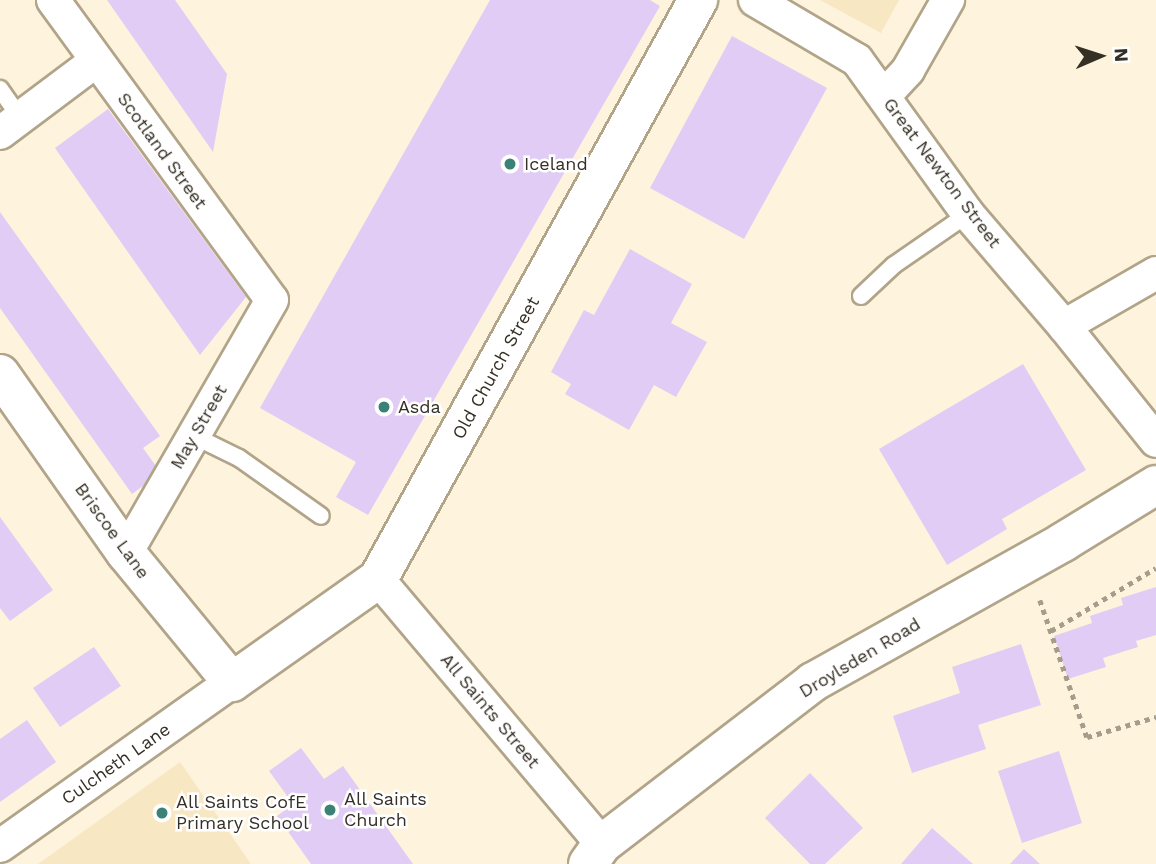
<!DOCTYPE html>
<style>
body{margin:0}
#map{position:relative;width:1156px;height:864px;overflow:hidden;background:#fef3dc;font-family:"Work Sans",sans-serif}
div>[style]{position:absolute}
.built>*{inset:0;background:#f8e7c3}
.building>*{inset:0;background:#e1ccf6}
.path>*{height:4.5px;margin-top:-2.25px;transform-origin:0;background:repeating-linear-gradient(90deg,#a59d8b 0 5px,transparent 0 10px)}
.roads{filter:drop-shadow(2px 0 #b1a489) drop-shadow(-2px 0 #b1a489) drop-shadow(0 2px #b1a489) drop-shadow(0 -2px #b1a489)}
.lane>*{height:16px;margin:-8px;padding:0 8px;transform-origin:8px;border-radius:8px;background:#fff}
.street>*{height:32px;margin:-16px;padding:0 16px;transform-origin:16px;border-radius:16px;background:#fff}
.secondary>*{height:38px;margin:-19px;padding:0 19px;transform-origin:19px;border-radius:19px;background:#fff}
.dots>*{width:19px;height:19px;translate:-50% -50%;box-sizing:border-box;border:4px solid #fff;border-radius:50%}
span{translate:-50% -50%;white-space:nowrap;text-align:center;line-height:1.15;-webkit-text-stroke:5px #fff;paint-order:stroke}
.street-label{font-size:18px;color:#353025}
.poi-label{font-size:18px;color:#353025}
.left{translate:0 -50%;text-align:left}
.north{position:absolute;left:1065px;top:21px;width:70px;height:70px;-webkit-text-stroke:5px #fff;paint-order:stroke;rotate:87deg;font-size:19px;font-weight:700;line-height:28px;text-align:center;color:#353025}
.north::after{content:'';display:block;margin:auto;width:24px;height:32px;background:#353025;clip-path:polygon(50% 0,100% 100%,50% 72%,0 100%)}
</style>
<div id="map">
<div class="built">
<div style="clip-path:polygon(820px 0,899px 0,881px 33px)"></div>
<div style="clip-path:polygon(180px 762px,251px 864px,38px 864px)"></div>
</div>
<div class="building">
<div style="clip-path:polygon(107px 0,175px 0,227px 74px,213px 152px)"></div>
<div style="clip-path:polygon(490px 0,650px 0,660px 6px,368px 515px,336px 497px,356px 462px,260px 408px)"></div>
<div style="clip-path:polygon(732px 36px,827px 88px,744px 239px,650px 188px)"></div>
<div style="clip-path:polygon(108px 109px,246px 297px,200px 355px,55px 148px)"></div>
<div style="clip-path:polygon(0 212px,160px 436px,143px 448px,161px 473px,132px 494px,0 308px)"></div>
<div style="clip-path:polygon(630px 249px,692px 284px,671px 323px,707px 342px,676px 397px,654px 385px,629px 430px,565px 394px,571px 384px,551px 372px,584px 310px,594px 315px)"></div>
<div style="clip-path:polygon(1023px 364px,1086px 470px,1002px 519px,1007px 529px,947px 565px,879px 449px)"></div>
<div style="clip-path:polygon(0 517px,53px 590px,10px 621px,0 608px)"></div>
<div style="clip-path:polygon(1156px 587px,1156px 635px,1136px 641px,1138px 647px,1103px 658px,1106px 667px,1068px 679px,1054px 636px,1092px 623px,1090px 616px,1123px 605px,1121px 598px)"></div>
<div style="clip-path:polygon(1021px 644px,1041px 705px,978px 725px,986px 749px,912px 773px,893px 716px,960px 693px,952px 667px)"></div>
<div style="clip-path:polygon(94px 647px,121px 686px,60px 727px,33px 688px)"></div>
<div style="clip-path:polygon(27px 720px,56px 762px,0 802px,0 739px)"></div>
<div style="clip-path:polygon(301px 748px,324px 779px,343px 766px,413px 864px,311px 864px,277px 816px,293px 804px,269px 771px)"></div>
<div style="clip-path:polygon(1059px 751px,1082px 823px,1022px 843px,998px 771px)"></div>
<div style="clip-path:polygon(810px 773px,863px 828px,825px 864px,810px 864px,765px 818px)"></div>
<div style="clip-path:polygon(932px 828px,973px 864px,901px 864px)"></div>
<div style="clip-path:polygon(1024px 849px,1040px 864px,1010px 864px)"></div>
</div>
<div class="path">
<div style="left:1040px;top:600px;width:145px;rotate:71.1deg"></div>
<div style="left:1087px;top:737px;width:72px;rotate:-16.2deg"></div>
<div style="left:1051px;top:631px;width:122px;rotate:-31deg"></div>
</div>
<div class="roads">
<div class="lane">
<div style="left:0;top:89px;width:35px;rotate:55deg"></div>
<div style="left:861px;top:296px;width:45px;rotate:-43.2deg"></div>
<div style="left:894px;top:265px;width:90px;rotate:-34.6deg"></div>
<div style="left:194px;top:436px;width:50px;rotate:26.1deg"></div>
<div style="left:239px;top:458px;width:100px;rotate:35.3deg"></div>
</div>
<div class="street">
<div style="left:53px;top:0;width:371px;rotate:53.9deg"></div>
<div style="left:272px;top:300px;width:292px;rotate:120deg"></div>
<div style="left:755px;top:0;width:118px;rotate:30.5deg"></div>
<div style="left:857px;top:60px;width:190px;rotate:54.2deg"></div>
<div style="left:968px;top:214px;width:148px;rotate:49.4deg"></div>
<div style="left:1064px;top:326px;width:147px;rotate:51.3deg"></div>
<div style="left:885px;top:95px;width:34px;rotate:-47deg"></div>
<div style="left:908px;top:70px;width:81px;rotate:-60.3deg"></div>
<div style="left:0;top:133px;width:120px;rotate:-36.9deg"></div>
<div style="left:1064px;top:326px;width:106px;rotate:-29.9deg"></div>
<div style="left:378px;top:579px;width:347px;rotate:49.8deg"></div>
<div style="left:0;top:846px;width:284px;rotate:-35.3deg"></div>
</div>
<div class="secondary">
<div style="left:0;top:374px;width:219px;rotate:54.9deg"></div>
<div style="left:126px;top:553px;width:167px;rotate:50.6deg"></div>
<div style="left:232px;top:682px;width:179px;rotate:-35.2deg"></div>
<div style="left:378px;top:579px;width:662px;rotate:-61.07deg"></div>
<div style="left:588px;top:864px;width:24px;rotate:-55deg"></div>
<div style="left:602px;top:844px;width:266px;rotate:-37.5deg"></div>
<div style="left:813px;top:682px;width:287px;rotate:-29.2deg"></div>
<div style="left:1063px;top:542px;width:109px;rotate:-31.5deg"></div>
</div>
</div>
<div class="dots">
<div style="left:510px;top:164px;background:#3c8176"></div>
<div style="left:384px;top:407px;background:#3c8176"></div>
<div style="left:330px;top:810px;background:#3c8176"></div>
<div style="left:162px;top:813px;background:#3c8176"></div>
</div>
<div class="street-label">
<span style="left:162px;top:151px;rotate:54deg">Scotland Street</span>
<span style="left:942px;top:173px;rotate:53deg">Great Newton Street</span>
<span style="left:496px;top:368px;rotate:-61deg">Old Church Street</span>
<span style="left:199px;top:427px;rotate:-60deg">May Street</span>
<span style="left:112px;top:531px;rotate:54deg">Briscoe Lane</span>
<span style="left:860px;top:658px;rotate:-31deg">Droylsden Road</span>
<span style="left:490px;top:711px;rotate:50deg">All Saints Street</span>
<span style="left:116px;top:764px;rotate:-35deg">Culcheth Lane</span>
</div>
<div class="poi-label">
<span class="left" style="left:524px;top:164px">Iceland</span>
<span class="left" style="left:398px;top:407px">Asda</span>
<span class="left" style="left:344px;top:810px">All Saints<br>Church</span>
<span class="left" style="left:176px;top:813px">All Saints CofE<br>Primary School</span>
</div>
<div class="north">N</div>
</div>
